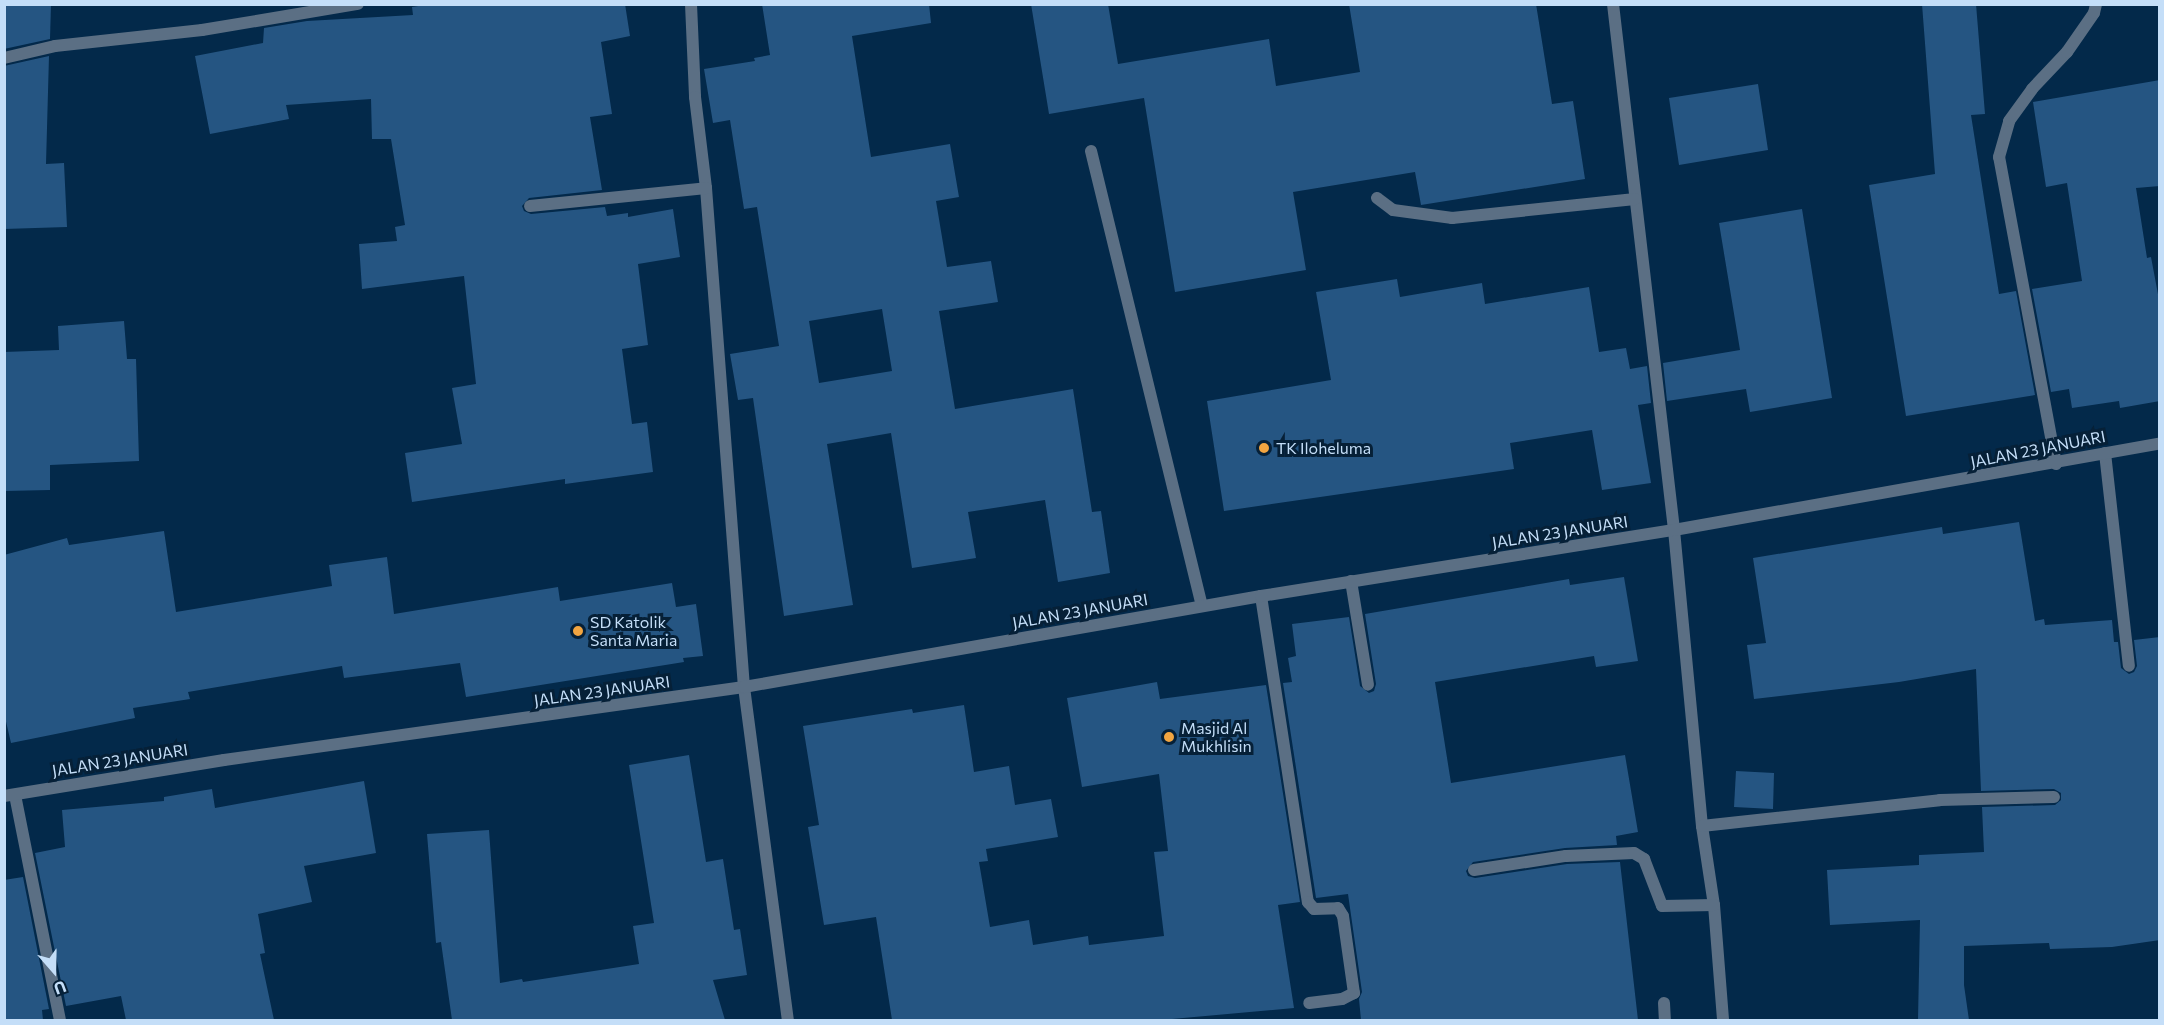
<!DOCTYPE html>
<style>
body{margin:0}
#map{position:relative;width:2164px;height:1025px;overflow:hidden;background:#03294a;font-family:Commissioner,sans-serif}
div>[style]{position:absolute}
.building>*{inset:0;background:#255582}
.service>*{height:12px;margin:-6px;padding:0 6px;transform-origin:6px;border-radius:6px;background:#5b6f84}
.minor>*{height:12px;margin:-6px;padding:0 6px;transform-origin:6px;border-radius:6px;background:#5b6f84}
.tertiary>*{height:12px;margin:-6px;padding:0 6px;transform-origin:6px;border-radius:6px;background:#5b6f84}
.dots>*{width:16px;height:16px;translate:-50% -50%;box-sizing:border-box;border:3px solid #062037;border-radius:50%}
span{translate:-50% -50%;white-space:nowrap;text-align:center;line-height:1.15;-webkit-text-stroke:6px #062037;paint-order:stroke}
.poi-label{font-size:16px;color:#c4def8}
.left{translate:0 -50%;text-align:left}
.street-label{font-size:16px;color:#c4def8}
.frame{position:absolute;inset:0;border:6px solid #c4def8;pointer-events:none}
.north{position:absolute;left:24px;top:941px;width:60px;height:60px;-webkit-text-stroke:4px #062037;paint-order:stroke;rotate:160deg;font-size:16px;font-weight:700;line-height:24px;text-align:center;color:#c4def8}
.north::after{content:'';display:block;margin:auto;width:21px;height:27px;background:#c4def8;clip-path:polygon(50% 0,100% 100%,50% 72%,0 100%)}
</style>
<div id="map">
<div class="building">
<div style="clip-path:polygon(4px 4px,51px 4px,50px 39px,4px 49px)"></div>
<div style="clip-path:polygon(431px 4px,625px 4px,630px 36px,601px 42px,612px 114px,590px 117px,602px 190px,529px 198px,522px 206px,524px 211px,531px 214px,605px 207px,607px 216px,628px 213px,628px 217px,673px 209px,680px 257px,638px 264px,648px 345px,622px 349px,632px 424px,647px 422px,653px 472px,565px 484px,565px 479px,412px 502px,405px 453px,462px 444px,452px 388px,476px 384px,464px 276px,362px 289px,359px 244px,397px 241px,395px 227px,405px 225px,391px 139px,372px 139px,371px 99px,286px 105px,289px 119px,210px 134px,195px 56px,263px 43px,264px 28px,307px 21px,413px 15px,412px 7px)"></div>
<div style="clip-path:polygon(evenodd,762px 4px,929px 4px,931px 23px,852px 36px,871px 157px,950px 144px,959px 197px,936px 201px,947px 267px,991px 261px,998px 302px,939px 311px,955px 409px,1073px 389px,1092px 512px,1101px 511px,1110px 573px,1058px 582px,1045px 500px,968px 512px,976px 558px,912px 568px,891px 433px,827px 444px,853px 605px,784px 616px,753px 398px,738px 400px,730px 354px,779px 346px,757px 207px,744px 209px,730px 120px,713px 123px,704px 69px,755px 61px,754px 58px,770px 55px,762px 4px,882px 309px,892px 371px,819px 383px,809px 321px,882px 309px)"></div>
<div style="clip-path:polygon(1031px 4px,1108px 4px,1118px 64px,1269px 39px,1276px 86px,1360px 72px,1349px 4px,1536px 4px,1552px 104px,1573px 101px,1585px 179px,1421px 205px,1415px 172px,1293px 192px,1306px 270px,1175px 292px,1144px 98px,1049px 114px)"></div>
<div style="clip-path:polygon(1922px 4px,1976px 4px,1985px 114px,1971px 115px,1999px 294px,2016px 291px,2035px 395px,1906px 416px,1869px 185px,1935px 174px)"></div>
<div style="clip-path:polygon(49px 56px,46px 164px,64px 163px,67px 227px,4px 229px,4px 66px)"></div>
<div style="clip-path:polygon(2160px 80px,2160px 186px,2136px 188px,2147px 258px,2151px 257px,2160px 305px,2160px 401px,2120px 408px,2119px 401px,2072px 408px,2069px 389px,2051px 392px,2032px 289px,2082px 281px,2067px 183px,2046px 187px,2033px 102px)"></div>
<div style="clip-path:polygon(1758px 84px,1768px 150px,1679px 165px,1669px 98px)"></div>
<div style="clip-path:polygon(1802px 209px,1832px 398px,1750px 412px,1746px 389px,1667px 401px,1663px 363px,1740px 350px,1719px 223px)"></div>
<div style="clip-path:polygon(1397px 279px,1400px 297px,1482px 283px,1485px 304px,1589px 287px,1599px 352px,1626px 348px,1630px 369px,1647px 366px,1651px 403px,1638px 405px,1651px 483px,1602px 490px,1592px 430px,1510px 443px,1514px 469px,1224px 511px,1207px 401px,1331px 380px,1316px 292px)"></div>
<div style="clip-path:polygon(124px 321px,127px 359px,136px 359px,139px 461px,50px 465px,50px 490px,4px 491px,4px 352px,59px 350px,58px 326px)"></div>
<div style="clip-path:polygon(2019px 522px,2035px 621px,2044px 619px,2045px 625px,2112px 620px,2114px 642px,2118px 642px,2121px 668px,2129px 674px,2134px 672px,2137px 666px,2134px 640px,2160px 637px,2160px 940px,2112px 947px,2050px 949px,2049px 943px,1964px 946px,1964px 985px,1969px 1020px,1918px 1020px,1920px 920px,1830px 925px,1827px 870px,1919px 865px,1919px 855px,1984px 852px,1982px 807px,2055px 805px,2061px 800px,2061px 793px,2054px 789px,1981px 791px,1976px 669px,1899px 682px,1754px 699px,1747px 645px,1766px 643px,1753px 558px,1942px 527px,1943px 534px)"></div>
<div style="clip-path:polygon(164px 531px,176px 612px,332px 586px,329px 565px,387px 557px,394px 614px,558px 587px,560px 601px,672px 583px,676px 607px,696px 604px,703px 656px,683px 658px,684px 662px,466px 697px,460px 663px,344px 678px,342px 666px,188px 692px,190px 699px,133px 708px,135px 718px,11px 743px,4px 713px,4px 555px,67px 538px,69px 545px)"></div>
<div style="clip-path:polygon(1624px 577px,1638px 661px,1596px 667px,1594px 656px,1435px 682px,1451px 783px,1625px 755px,1638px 832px,1616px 836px,1617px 845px,1565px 848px,1473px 862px,1466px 871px,1468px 876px,1475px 878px,1567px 864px,1620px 862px,1638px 1020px,1361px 1020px,1359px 999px,1362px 992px,1348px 894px,1316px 898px,1283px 683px,1292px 682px,1288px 658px,1296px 656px,1292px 624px,1349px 617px,1360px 686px,1369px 693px,1374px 691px,1376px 684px,1365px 614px,1569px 579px,1570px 585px)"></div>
<div style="clip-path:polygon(1157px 682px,1160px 699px,1266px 685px,1300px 902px,1278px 905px,1294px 1008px,1161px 1020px,892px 1020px,876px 917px,824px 925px,808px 827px,819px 825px,803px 726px,912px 709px,913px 713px,964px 705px,974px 772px,1009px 766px,1015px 805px,1051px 799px,1058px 837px,986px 849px,988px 861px,979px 862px,990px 927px,1029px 920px,1033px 945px,1088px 936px,1089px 945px,1164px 936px,1154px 852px,1168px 851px,1159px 774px,1082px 787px,1067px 698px)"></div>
<div style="clip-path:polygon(689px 755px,706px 862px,723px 859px,734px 930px,740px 929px,747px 975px,713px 980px,725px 1020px,452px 1020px,441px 942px,436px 943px,427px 834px,489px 830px,500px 983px,522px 979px,523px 982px,639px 964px,633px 926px,654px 923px,629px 765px)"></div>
<div style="clip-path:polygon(1736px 771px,1774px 773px,1773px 809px,1734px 807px)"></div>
<div style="clip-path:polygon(364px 781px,376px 853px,304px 866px,312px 902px,258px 914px,265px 953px,260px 954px,274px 1020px,126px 1020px,121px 996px,66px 1006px,35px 853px,65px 847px,62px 810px,164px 801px,164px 797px,212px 789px,215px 808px)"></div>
<div style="clip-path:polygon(23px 877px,49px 1009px,42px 1010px,43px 1020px,4px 1020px,4px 880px)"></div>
</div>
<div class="service">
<div style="left:1351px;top:581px;width:105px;rotate:80.7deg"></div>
<div style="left:1261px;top:596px;width:310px;rotate:81.3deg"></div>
<div style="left:1308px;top:902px;width:9px;rotate:49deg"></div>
<div style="left:1314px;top:909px;width:24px;rotate:-2deg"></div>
<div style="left:1338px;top:908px;width:9px;rotate:58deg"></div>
<div style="left:1343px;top:916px;width:78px;rotate:81.9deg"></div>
<div style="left:1354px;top:993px;width:13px;rotate:153deg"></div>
<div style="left:1342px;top:999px;width:33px;rotate:173deg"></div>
</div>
<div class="minor">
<div style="left:691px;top:4px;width:93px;rotate:87.5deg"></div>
<div style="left:695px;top:97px;width:92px;rotate:83.1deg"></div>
<div style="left:706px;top:188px;width:500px;rotate:85.65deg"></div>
<div style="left:744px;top:687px;width:336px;rotate:82.5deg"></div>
<div style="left:1613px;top:4px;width:530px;rotate:83.38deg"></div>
<div style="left:1674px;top:530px;width:297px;rotate:84.6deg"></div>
<div style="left:1702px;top:826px;width:80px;rotate:81.4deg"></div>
<div style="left:1714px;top:905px;width:115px;rotate:85.5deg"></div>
<div style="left:4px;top:58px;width:52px;rotate:-13.2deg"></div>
<div style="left:55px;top:46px;width:148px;rotate:-6.2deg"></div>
<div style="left:202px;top:30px;width:158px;rotate:-9.5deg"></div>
<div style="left:1091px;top:151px;width:468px;rotate:76.3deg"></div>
<div style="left:1377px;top:198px;width:20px;rotate:37deg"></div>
<div style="left:1393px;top:210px;width:60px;rotate:7.7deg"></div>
<div style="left:1452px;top:218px;width:184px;rotate:-5.9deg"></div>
<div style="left:530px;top:206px;width:177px;rotate:-5.8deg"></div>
<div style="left:2105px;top:453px;width:214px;rotate:83.6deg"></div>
<div style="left:2056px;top:464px;width:312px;rotate:-100.5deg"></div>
<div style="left:1999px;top:157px;width:37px;rotate:-74deg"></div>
<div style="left:2009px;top:121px;width:39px;rotate:-54deg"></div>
<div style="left:2032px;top:89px;width:51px;rotate:-46.6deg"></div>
<div style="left:2067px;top:52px;width:47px;rotate:-55.3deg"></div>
<div style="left:2094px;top:13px;width:9px;rotate:-77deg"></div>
<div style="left:15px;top:795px;width:229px;rotate:78.7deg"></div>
<div style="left:1702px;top:826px;width:239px;rotate:-6.2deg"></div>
<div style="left:1940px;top:800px;width:114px;rotate:-1.5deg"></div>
<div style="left:1474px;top:870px;width:93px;rotate:-8.7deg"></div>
<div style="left:1566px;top:856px;width:68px;rotate:-2.5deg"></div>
<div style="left:1634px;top:853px;width:12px;rotate:31deg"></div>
<div style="left:1644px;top:859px;width:50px;rotate:69deg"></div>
<div style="left:1662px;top:906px;width:52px;rotate:-1.1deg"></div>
<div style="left:1664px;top:1003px;width:17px;rotate:87deg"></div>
</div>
<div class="tertiary">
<div style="left:4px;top:796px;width:223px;rotate:-9.3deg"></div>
<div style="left:224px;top:760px;width:525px;rotate:-7.99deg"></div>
<div style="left:744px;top:687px;width:525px;rotate:-9.98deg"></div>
<div style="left:1261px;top:596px;width:418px;rotate:-9.1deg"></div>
<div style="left:1674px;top:530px;width:494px;rotate:-10.1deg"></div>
</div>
<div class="dots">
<div style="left:1264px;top:448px;background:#f2a541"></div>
<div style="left:578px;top:631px;background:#f2a541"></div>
<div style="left:1169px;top:737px;background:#f2a541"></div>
</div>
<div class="poi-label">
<span class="left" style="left:1276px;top:448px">TK Iloheluma</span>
<span class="left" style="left:590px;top:631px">SD Katolik<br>Santa Maria</span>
<span class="left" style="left:1181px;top:737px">Masjid Al<br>Mukhlisin</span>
</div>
<div class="street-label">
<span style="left:2038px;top:449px;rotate:-11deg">JALAN 23 JANUARI</span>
<span style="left:1560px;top:532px;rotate:-9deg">JALAN 23 JANUARI</span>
<span style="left:1080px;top:611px;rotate:-10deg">JALAN 23 JANUARI</span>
<span style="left:602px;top:691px;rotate:-8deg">JALAN 23 JANUARI</span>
<span style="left:120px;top:760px;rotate:-9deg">JALAN 23 JANUARI</span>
</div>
<div class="frame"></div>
<div class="north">U</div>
</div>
